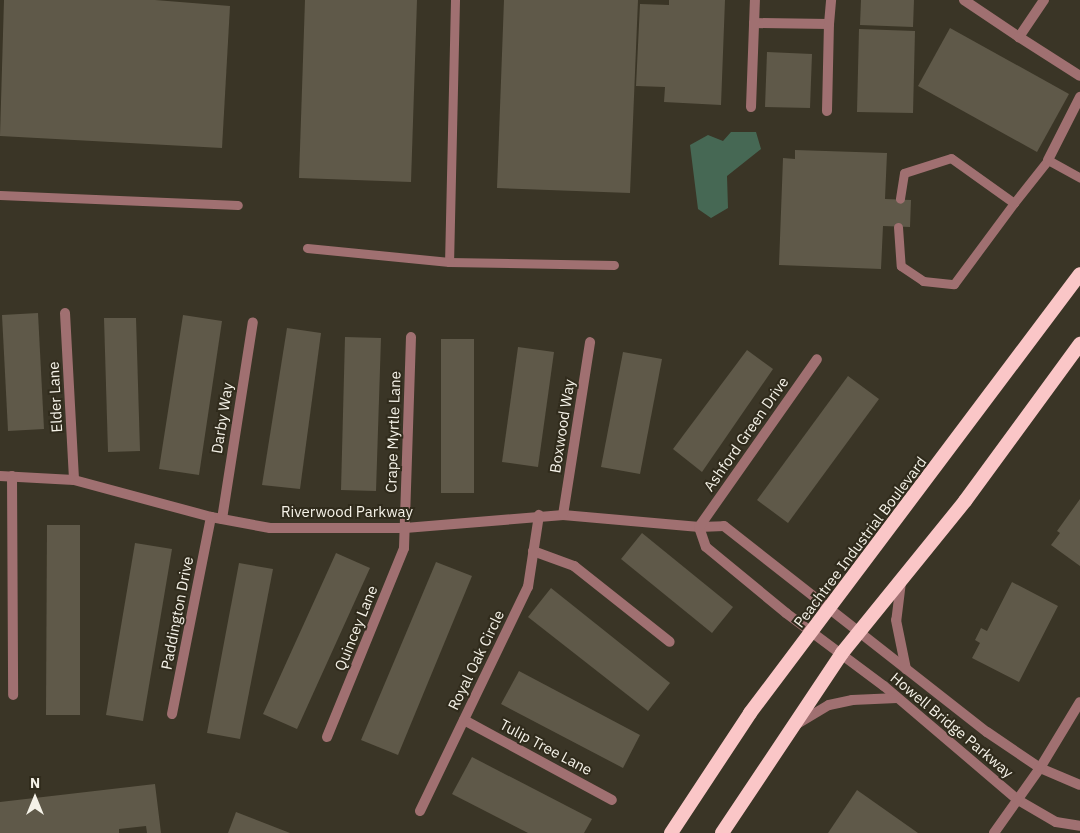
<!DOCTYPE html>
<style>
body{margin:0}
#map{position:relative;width:1080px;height:833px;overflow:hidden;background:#3a3526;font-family:"IBM Plex Sans",sans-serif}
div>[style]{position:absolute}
.green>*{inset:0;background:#466854}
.building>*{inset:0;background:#5f5949}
.service>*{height:9px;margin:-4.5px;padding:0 4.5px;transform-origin:4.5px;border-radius:4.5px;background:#a07071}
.minor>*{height:10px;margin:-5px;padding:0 5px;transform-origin:5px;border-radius:5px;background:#a07071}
.trunk>*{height:14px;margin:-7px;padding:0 7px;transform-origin:7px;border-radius:7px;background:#fac6c7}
span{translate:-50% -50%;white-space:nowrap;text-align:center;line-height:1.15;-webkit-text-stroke:4px #302b1c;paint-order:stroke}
.street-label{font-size:15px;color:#f5f2e8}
.north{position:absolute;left:10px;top:773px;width:50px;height:50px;-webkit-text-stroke:4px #302b1c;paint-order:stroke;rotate:0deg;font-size:14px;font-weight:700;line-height:20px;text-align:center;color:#f5f2e8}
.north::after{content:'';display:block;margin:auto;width:18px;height:22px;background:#f5f2e8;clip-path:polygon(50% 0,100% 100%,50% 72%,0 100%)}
</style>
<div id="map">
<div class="green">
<div style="clip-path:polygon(731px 132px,756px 132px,761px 149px,727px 176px,728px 208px,711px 218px,698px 209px,690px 145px,708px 135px,723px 141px)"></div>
</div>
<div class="building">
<div style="clip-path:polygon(4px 0,155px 0,230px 6px,222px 148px,0 136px)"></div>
<div style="clip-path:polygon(305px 0,417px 0,411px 182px,299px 178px)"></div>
<div style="clip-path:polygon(504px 0,638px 0,630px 193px,497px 188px)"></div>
<div style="clip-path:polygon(669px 0,725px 0,721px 105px,664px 102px,665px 87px,636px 86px,640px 4px,669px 5px)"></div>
<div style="clip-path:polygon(861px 0,914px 0,913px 27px,860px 25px)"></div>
<div style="clip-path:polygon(950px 28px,1069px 94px,1037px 152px,918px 86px)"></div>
<div style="clip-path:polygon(859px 29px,915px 31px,913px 113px,857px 112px)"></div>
<div style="clip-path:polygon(767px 52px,812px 54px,810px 108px,765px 107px)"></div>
<div style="clip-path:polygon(795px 150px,887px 153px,885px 199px,911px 200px,910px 227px,883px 226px,881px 269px,779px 265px,783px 158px,795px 159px)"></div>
<div style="clip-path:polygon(38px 313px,44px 429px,8px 431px,2px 315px)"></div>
<div style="clip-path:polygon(183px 315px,222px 321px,199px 475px,159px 469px)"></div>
<div style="clip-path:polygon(104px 318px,136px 318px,140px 451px,108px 452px)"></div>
<div style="clip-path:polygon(287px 328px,321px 333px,300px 489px,262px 485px)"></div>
<div style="clip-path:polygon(345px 337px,381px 338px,376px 491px,341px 490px)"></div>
<div style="clip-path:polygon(441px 339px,474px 339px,474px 493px,441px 493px)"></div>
<div style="clip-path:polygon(518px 347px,554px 352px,538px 467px,502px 462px)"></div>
<div style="clip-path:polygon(747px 350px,773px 369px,702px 472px,673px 449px)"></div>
<div style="clip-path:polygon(623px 352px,662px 359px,640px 474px,601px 467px)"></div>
<div style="clip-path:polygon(848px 376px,879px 399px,788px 523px,757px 500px)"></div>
<div style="clip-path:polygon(1080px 499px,1080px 566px,1051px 545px,1060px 533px,1057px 531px)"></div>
<div style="clip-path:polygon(47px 525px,80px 525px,80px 715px,46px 715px)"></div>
<div style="clip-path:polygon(642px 533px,733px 607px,712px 633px,621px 559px)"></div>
<div style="clip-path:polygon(135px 543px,172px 549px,143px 721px,106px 715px)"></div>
<div style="clip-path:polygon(336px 553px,370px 568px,297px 729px,263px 714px)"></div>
<div style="clip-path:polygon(436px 562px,472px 576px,398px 755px,361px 740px)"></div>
<div style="clip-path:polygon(239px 563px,273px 569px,240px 739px,207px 733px)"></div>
<div style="clip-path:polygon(1012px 582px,1058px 606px,1019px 682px,972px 658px,980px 643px,975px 640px,981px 628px,987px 631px)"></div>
<div style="clip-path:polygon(551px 588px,670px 683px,648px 711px,528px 617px)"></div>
<div style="clip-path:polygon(519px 671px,640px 735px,623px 768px,501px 704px)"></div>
<div style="clip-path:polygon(472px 757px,592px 819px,584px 833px,528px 833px,452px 794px)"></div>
<div style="clip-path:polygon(155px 784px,161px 833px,147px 833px,146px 826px,119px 829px,119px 833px,0 833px,0 802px)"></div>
<div style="clip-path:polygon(857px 790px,918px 833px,828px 833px)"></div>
<div style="clip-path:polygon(236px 812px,290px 833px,228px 833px)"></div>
</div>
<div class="service">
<div style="left:455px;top:0;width:262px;rotate:91.3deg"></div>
<div style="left:449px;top:262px;width:165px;rotate:1deg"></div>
<div style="left:0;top:195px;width:238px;rotate:2.4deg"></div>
<div style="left:1014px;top:203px;width:55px;rotate:-51.7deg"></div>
<div style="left:1048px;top:160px;width:37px;rotate:29deg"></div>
<div style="left:898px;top:227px;width:39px;rotate:86deg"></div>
<div style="left:901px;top:266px;width:27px;rotate:34deg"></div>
<div style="left:923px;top:281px;width:31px;rotate:6deg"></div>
<div style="left:954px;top:284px;width:101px;rotate:-53.5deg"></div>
<div style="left:1014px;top:203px;width:77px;rotate:-144.5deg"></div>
<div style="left:951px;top:158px;width:49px;rotate:162.3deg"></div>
<div style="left:904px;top:173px;width:26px;rotate:99deg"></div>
<div style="left:307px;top:248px;width:143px;rotate:5.6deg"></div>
</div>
<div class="minor">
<div style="left:964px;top:0;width:66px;rotate:33.9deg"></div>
<div style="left:1044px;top:0;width:45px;rotate:124deg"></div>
<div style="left:1019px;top:37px;width:72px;rotate:32.6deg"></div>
<div style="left:754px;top:23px;width:75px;rotate:0.8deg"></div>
<div style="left:829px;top:24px;width:24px;rotate:-85deg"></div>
<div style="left:751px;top:107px;width:107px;rotate:-87.9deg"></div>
<div style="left:827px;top:111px;width:87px;rotate:-88.7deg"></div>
<div style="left:1048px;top:160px;width:71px;rotate:-63.1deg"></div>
<div style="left:65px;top:313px;width:167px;rotate:86.9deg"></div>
<div style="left:0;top:476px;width:74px;rotate:3.1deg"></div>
<div style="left:74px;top:480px;width:142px;rotate:15.1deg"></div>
<div style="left:211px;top:517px;width:60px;rotate:10.6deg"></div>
<div style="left:270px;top:528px;width:135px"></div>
<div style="left:405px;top:528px;width:159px;rotate:-4.7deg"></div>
<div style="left:563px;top:515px;width:137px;rotate:5deg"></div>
<div style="left:699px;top:527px;width:25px;rotate:-2deg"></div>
<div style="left:724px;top:526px;width:334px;rotate:38.1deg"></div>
<div style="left:987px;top:732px;width:64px;rotate:34.2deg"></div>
<div style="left:1040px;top:768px;width:43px;rotate:23deg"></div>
<div style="left:12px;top:476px;width:219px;rotate:89.7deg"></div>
<div style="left:563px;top:515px;width:175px;rotate:-81.1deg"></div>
<div style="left:222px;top:519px;width:199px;rotate:-81.1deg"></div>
<div style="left:699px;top:527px;width:21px;rotate:71deg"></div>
<div style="left:706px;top:547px;width:104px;rotate:39.5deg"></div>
<div style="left:786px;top:613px;width:122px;rotate:36.7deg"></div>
<div style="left:884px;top:686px;width:176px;rotate:40.4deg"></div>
<div style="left:1018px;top:800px;width:44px;rotate:30.1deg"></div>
<div style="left:1056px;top:822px;width:24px;rotate:9deg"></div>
<div style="left:699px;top:527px;width:205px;rotate:-54.9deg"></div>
<div style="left:533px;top:551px;width:44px;rotate:20.1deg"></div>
<div style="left:574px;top:566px;width:122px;rotate:38.4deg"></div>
<div style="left:901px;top:582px;width:38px;rotate:97deg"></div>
<div style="left:896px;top:620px;width:50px;rotate:78.5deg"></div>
<div style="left:172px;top:714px;width:201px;rotate:-78.8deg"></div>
<div style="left:464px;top:720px;width:168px;rotate:28.4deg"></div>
<div style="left:797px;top:724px;width:37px;rotate:-31deg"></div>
<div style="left:829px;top:705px;width:24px;rotate:-12deg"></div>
<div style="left:852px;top:700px;width:45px;rotate:-2.5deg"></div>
<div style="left:327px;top:737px;width:204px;rotate:-67.8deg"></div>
<div style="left:404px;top:548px;width:211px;rotate:-88.1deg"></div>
<div style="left:420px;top:811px;width:249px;rotate:-64.3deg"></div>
<div style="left:528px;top:587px;width:73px;rotate:-81.3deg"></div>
<div style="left:994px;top:833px;width:80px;rotate:-54.7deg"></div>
<div style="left:1040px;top:768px;width:77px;rotate:-58.8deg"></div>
</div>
<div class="trunk">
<div style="left:671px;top:833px;width:144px;rotate:-56.6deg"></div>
<div style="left:750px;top:713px;width:549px;rotate:-53.07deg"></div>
<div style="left:722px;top:833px;width:216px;rotate:-56.3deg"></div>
<div style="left:842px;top:653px;width:196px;rotate:-51deg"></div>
<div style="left:965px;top:501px;width:195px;rotate:-53.8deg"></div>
</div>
<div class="street-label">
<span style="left:55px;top:397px;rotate:-93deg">Elder Lane</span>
<span style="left:222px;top:418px;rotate:-81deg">Darby Way</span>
<span style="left:562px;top:426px;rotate:-81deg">Boxwood Way</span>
<span style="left:393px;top:432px;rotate:-88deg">Crape Myrtle Lane</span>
<span style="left:746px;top:434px;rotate:-55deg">Ashford Green Drive</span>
<span style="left:347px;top:512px">Riverwood Parkway</span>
<span style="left:860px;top:542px;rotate:-53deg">Peachtree Industrial Boulevard</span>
<span style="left:177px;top:613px;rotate:-79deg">Paddington Drive</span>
<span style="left:356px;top:628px;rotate:-68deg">Quincey Lane</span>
<span style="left:476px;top:660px;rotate:-64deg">Royal Oak Circle</span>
<span style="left:952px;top:725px;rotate:40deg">Howell Bridge Parkway</span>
<span style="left:546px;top:747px;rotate:28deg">Tulip Tree Lane</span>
</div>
<div class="north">N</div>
</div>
